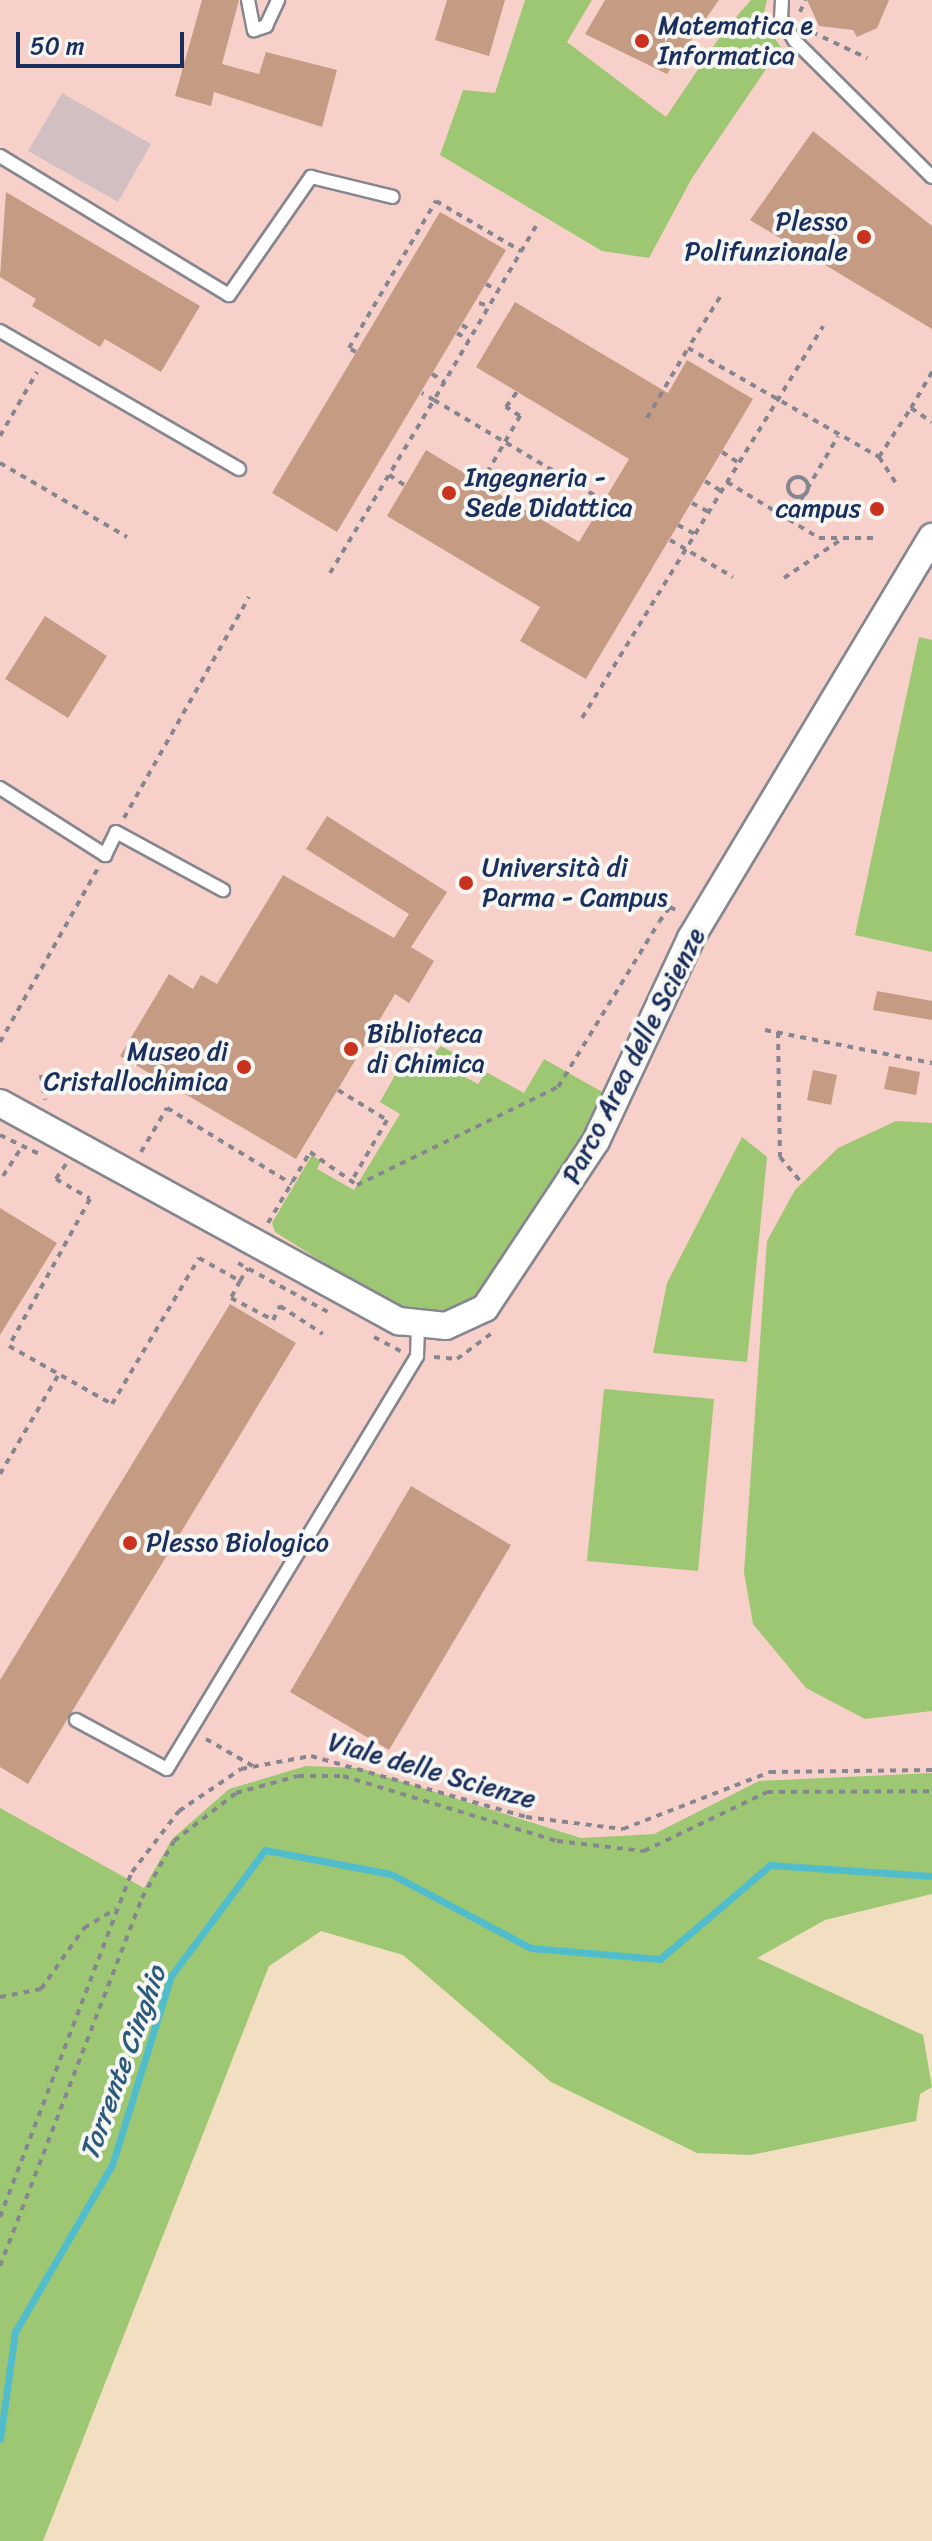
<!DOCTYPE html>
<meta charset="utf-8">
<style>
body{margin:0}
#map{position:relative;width:932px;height:2541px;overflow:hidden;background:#f2dec1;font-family:Sriracha,sans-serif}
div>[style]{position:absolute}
.built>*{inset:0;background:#f7d1c9}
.industrial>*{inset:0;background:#d2bfc1}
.green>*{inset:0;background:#9ec773}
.stream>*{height:7px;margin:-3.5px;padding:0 3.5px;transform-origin:3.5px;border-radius:3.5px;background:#51bdcc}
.building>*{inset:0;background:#c69b84}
.path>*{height:4px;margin-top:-2px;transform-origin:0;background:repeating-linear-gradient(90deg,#868690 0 6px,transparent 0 12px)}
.path>.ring{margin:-2px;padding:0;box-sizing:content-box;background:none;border:4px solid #868690;border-radius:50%}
.roads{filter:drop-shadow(2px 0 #868690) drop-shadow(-2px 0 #868690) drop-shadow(0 2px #868690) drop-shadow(0 -2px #868690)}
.service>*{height:12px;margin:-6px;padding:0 6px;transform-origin:6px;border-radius:6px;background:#fff}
.minor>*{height:26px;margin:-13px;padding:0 13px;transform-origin:13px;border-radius:13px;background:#fff}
.dots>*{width:22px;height:22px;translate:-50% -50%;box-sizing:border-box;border:4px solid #f6f6f2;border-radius:50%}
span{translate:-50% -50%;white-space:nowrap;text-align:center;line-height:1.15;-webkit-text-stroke:8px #f6f6f2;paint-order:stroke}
.poi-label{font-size:26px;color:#1b2f5e}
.left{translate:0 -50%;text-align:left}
.right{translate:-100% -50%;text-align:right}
.street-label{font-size:26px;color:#1b2f5e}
.water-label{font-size:28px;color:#2b5a7f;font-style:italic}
.scale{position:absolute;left:16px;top:32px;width:168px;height:36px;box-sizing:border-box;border:4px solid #1b2f5e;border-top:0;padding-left:10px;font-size:24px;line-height:28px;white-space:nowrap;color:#1b2f5e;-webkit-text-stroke:6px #f6f6f2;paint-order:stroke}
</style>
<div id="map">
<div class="built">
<div style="clip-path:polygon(0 0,932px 0,932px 1773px,759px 1781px,654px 1834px,581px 1838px,359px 1768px,172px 1839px,144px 1889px,0 1808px)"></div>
</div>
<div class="industrial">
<div style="clip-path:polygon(62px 93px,151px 144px,118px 202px,28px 151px)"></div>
</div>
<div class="green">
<div style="clip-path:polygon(525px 0,592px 0,567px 42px,666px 117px,723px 32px,751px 0,767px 0,762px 21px,781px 47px,692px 178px,649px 258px,602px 251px,440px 155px,463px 90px,495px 93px)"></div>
<div style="clip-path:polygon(919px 637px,932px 640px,932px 952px,855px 935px)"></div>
<div style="clip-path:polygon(441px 1046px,459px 1056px,452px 1070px,478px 1084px,486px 1072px,524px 1093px,544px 1059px,606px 1094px,485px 1294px,441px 1313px,395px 1307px,275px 1232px,272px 1223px,312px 1155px,321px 1161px,317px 1169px,354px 1190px,400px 1114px,380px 1102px,403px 1061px,419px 1069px)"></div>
<div style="clip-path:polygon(896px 1121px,932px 1123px,932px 1711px,865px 1719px,806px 1688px,753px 1624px,744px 1572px,767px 1241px,795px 1190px,838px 1148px)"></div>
<div style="clip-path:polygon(742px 1137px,767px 1157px,747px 1362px,653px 1353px,667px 1283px)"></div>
<div style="clip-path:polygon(604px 1389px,714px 1399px,698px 1571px,587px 1561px)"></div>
<div style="clip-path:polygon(306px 1766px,359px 1768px,581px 1838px,654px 1834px,759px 1781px,932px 1773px,932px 1894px,825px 1920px,757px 1958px,923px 2035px,932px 2087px,920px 2094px,916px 2121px,751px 2155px,697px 2153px,551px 2082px,403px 1955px,321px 1931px,269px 1966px,43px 2541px,0 2541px,0 1808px,144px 1888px,172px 1839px,229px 1789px)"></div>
</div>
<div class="stream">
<div style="left:0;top:2439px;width:108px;rotate:-82deg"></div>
<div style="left:15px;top:2332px;width:193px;rotate:-59.9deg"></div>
<div style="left:112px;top:2165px;width:198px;rotate:-72.7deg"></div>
<div style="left:171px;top:1976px;width:157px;rotate:-53.3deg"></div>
<div style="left:265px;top:1850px;width:128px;rotate:10.8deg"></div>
<div style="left:391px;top:1874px;width:158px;rotate:27.9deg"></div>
<div style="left:531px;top:1948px;width:129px;rotate:4.9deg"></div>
<div style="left:660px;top:1959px;width:145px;rotate:-40.5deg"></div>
<div style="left:770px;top:1865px;width:162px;rotate:3.9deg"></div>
</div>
<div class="building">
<div style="clip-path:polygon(202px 0,239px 0,222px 64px,259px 74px,266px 52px,337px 70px,322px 127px,214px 92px,211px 106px,175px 96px)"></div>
<div style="clip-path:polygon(447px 0,505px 0,489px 56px,435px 40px)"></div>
<div style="clip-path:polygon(605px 0,719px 0,667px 74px,585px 34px)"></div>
<div style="clip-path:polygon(807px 0,889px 0,877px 28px,857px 37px,853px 30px,819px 26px)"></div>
<div style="clip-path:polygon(813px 131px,932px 226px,932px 329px,750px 220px)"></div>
<div style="clip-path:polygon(6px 192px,200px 306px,161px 372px,105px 339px,100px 347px,32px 306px,36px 299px,0 277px)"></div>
<div style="clip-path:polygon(440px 212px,506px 250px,337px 532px,272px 493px)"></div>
<div style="clip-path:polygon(515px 302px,668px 393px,687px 360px,753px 399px,586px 679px,520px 641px,540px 607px,387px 516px,426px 450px,579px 542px,629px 459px,476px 367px)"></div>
<div style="clip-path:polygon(45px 616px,107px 656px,68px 718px,5px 679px)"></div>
<div style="clip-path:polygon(327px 816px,447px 892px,411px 947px,434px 961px,409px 1003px,395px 994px,296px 1159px,120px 1056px,169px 974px,193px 989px,201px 975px,217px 984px,283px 875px,394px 938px,409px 914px,306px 849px)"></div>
<div style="clip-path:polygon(877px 991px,932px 1001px,932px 1020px,873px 1010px)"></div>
<div style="clip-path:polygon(889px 1066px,920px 1072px,916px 1095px,884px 1089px)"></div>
<div style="clip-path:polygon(813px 1070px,837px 1075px,831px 1105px,807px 1100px)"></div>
<div style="clip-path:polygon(0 1208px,57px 1243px,0 1335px)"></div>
<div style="clip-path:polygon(230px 1304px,296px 1343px,28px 1784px,0 1767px,0 1680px)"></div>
<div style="clip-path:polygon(411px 1486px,511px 1545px,389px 1750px,290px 1692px)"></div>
</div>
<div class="path">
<div style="left:800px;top:12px;width:13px;rotate:-67deg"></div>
<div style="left:812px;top:32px;width:61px;rotate:25.3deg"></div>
<div style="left:536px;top:226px;width:202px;rotate:120.4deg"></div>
<div style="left:434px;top:400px;width:198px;rotate:30.7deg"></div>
<div style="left:486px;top:284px;width:14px;rotate:30deg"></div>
<div style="left:720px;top:297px;width:60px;rotate:122.1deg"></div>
<div style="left:688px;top:348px;width:220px;rotate:29.7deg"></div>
<div style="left:879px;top:457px;width:35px;rotate:57deg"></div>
<div style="left:479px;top:303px;width:10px;rotate:17deg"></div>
<div style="left:462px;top:325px;width:13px;rotate:32deg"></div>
<div style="left:457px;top:333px;width:13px;rotate:32deg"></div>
<div style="left:356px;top:352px;width:8px;rotate:-150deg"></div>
<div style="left:349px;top:348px;width:171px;rotate:-59.4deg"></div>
<div style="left:436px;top:201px;width:99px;rotate:30.5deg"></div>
<div style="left:432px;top:374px;width:15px;rotate:32deg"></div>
<div style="left:911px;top:408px;width:42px;rotate:-59.7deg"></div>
<div style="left:647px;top:418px;width:81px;rotate:-59.6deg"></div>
<div style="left:0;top:436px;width:74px;rotate:-60deg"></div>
<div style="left:722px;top:452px;width:20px;rotate:33deg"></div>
<div style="left:879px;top:457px;width:59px;rotate:-56.9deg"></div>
<div style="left:911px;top:408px;width:25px;rotate:34deg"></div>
<div style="left:0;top:463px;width:147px;rotate:30.2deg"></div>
<div style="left:389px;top:475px;width:20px;rotate:33deg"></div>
<div class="ring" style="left:788px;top:477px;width:16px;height:16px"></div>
<div style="left:705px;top:481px;width:19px;rotate:32deg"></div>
<div style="left:727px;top:482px;width:108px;rotate:31.3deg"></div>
<div style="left:819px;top:538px;width:54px"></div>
<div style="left:481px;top:483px;width:78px;rotate:-59.8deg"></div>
<div style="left:520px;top:416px;width:17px;rotate:-147deg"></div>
<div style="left:506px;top:407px;width:19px;rotate:-54deg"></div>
<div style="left:692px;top:503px;width:19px;rotate:28deg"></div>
<div style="left:789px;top:520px;width:97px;rotate:-59.7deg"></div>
<div style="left:678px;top:525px;width:19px;rotate:28deg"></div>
<div style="left:670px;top:540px;width:73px;rotate:30.4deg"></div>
<div style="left:330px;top:573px;width:202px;rotate:-59deg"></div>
<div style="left:434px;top:400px;width:14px;rotate:-150deg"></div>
<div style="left:784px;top:578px;width:70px;rotate:-33.9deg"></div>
<div style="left:582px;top:718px;width:460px;rotate:-58.4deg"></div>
<div style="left:124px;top:818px;width:254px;rotate:-60.5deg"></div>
<div style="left:765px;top:1030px;width:170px;rotate:11.2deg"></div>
<div style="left:778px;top:1032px;width:125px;rotate:89.1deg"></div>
<div style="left:780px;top:1157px;width:34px;rotate:50deg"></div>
<div style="left:0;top:1042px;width:200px;rotate:-60.6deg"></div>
<div style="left:41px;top:1075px;width:25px;rotate:81deg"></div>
<div style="left:338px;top:1090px;width:57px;rotate:31.5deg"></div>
<div style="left:387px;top:1120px;width:72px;rotate:120.1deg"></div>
<div style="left:0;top:1135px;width:46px;rotate:26deg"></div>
<div style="left:141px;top:1152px;width:51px;rotate:-59.4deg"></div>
<div style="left:167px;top:1108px;width:146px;rotate:31.3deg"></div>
<div style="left:66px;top:1164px;width:18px;rotate:124deg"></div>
<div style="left:56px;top:1179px;width:39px;rotate:30deg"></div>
<div style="left:90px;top:1199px;width:168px;rotate:118.9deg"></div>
<div style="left:9px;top:1346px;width:118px;rotate:29.4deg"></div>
<div style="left:112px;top:1404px;width:170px;rotate:-59.2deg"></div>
<div style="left:199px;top:1258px;width:47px;rotate:29.3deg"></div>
<div style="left:240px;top:1281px;width:15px;rotate:-58deg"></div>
<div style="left:3px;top:1176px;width:33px;rotate:-57deg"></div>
<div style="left:268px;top:1223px;width:82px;rotate:-59.4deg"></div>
<div style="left:310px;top:1152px;width:57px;rotate:35.1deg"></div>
<div style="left:357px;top:1185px;width:224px;rotate:-26deg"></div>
<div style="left:558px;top:1087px;width:193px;rotate:-58.5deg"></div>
<div style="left:659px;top:922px;width:19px;rotate:-54deg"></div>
<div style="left:670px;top:907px;width:10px;rotate:29deg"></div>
<div style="left:238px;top:1263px;width:102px;rotate:28.6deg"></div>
<div style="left:240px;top:1281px;width:19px;rotate:118deg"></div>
<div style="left:231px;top:1298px;width:47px;rotate:27.6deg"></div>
<div style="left:273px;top:1320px;width:16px;rotate:-63deg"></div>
<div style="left:280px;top:1306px;width:51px;rotate:33.1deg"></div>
<div style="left:374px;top:1337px;width:32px;rotate:28deg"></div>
<div style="left:434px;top:1357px;width:23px;rotate:5deg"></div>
<div style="left:457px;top:1359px;width:44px;rotate:-36.6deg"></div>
<div style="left:0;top:1474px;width:116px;rotate:-59.5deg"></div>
<div style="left:206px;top:1739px;width:54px;rotate:29.9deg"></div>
<div style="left:0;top:1997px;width:42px;rotate:-11deg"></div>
<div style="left:41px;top:1989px;width:75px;rotate:-54.8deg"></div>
<div style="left:84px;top:1928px;width:37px;rotate:-31deg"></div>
<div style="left:0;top:2217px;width:369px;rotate:-69.1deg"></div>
<div style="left:132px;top:1872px;width:77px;rotate:-52.4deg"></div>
<div style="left:179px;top:1811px;width:75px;rotate:-34.1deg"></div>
<div style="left:241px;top:1769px;width:71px;rotate:-10.5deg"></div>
<div style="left:311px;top:1756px;width:223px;rotate:15.8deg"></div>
<div style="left:526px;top:1817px;width:98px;rotate:7.1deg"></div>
<div style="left:623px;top:1829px;width:158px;rotate:-21.2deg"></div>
<div style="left:770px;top:1772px;width:162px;rotate:-0.7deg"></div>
<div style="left:0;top:2266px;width:394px;rotate:-68.9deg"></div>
<div style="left:142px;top:1898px;width:65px;rotate:-60.7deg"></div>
<div style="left:174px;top:1841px;width:78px;rotate:-37.7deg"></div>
<div style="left:236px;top:1793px;width:64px;rotate:-15.3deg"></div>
<div style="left:298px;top:1776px;width:45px"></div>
<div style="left:343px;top:1776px;width:224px;rotate:16.9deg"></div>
<div style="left:557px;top:1841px;width:88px;rotate:6.6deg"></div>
<div style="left:644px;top:1851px;width:136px;rotate:-25.6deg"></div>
<div style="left:767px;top:1792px;width:165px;rotate:-0.3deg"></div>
</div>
<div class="roads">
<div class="service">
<div style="left:248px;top:0;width:31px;rotate:79deg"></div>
<div style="left:254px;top:30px;width:13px;rotate:-18deg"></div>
<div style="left:266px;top:26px;width:29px;rotate:-65deg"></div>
<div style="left:782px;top:0;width:18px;rotate:93deg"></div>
<div style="left:781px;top:18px;width:27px;rotate:59deg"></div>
<div style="left:795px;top:41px;width:193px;rotate:44.8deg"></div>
<div style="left:0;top:156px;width:268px;rotate:31.3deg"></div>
<div style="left:229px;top:295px;width:144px;rotate:-55.2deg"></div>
<div style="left:311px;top:177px;width:84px;rotate:13.7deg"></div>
<div style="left:0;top:331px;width:276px;rotate:30deg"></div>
<div style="left:0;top:788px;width:125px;rotate:32.5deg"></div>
<div style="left:105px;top:855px;width:25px;rotate:-64deg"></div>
<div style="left:116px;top:832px;width:122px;rotate:28.5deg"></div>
<div style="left:76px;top:1720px;width:103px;rotate:28.3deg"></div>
<div style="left:167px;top:1769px;width:483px;rotate:-58.8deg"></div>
<div style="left:417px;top:1356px;width:28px;rotate:-88deg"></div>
</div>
<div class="minor">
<div style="left:0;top:1103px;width:455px;rotate:28.7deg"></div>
<div style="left:399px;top:1321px;width:47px;rotate:6.1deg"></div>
<div style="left:446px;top:1326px;width:43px;rotate:-24.8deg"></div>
<div style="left:485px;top:1308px;width:201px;rotate:-56.4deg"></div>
<div style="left:596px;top:1141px;width:224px;rotate:-64.9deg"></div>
<div style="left:691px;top:938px;width:468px;rotate:-59deg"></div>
</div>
</div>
<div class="dots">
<div style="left:642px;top:41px;background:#c8321e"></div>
<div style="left:864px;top:237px;background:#c8321e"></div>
<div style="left:449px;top:493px;background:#c8321e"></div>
<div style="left:877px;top:509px;background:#c8321e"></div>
<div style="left:466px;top:883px;background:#c8321e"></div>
<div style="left:351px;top:1049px;background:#c8321e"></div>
<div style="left:244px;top:1067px;background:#c8321e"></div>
<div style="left:130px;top:1543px;background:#c8321e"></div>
</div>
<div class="poi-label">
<span class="left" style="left:658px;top:41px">Matematica e<br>Informatica</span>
<span class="right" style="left:848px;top:237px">Plesso<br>Polifunzionale</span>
<span class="left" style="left:465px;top:493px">Ingegneria -<br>Sede Didattica</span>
<span class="right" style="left:861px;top:509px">campus</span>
<span class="left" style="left:482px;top:883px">Università di<br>Parma - Campus</span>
<span class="left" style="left:367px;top:1049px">Biblioteca<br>di Chimica</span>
<span class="right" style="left:228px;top:1067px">Museo di<br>Cristallochimica</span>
<span class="left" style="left:146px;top:1543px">Plesso Biologico</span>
</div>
<div class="street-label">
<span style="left:634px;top:1056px;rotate:-63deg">Parco Area delle Scienze</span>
<span style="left:432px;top:1771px;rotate:16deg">Viale delle Scienze</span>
</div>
<div class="water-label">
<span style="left:123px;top:2063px;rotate:-70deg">Torrente Cinghio</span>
</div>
<div class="scale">50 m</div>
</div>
